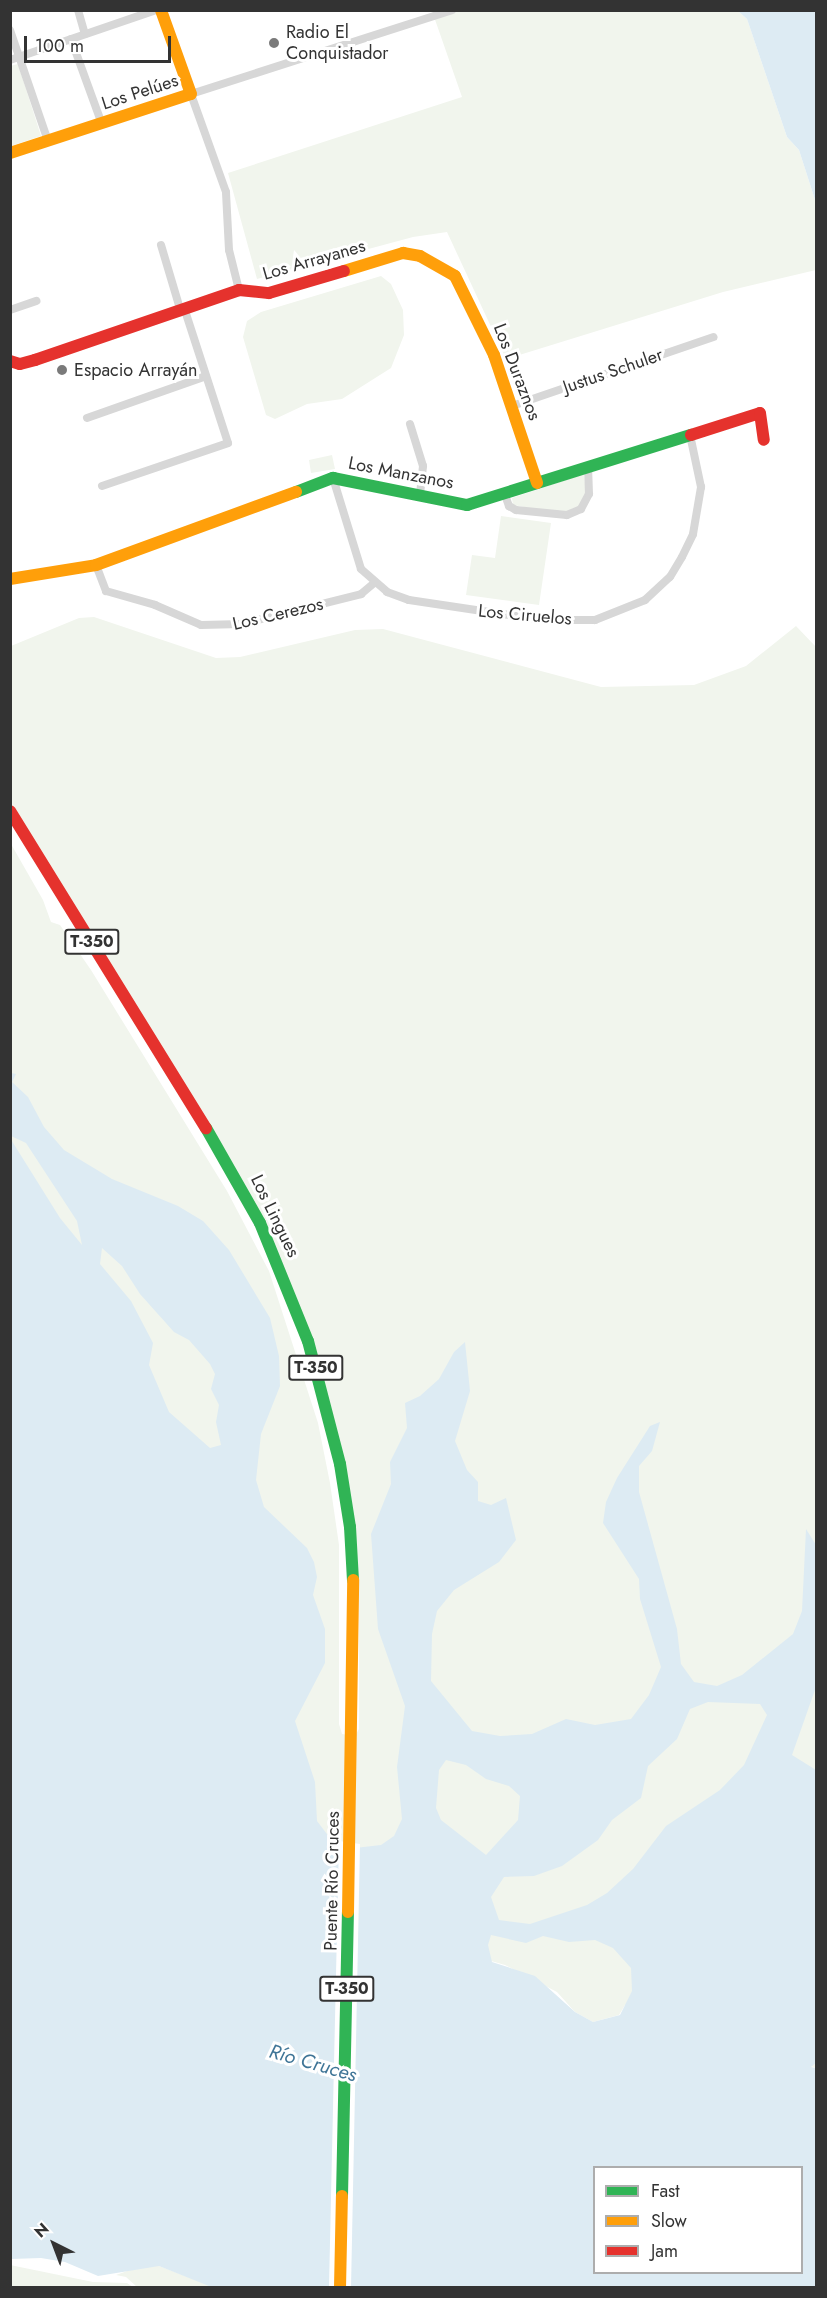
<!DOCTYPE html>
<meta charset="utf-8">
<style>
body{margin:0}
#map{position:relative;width:827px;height:2298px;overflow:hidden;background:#fff;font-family:Jost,sans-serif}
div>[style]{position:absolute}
.green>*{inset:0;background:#f1f5ed}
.water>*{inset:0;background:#ddebf3}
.pier>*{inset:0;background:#fff}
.street>*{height:8px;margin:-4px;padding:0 4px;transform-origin:4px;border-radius:4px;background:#d7d7d7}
.fast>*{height:12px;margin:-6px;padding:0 6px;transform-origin:6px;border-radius:6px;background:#30b455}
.slow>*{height:12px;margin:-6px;padding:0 6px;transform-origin:6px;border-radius:6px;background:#ff9f0a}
.jam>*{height:12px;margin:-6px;padding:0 6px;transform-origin:6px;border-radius:6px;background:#e5322d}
.dots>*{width:16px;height:16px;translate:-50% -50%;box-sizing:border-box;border:3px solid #fff;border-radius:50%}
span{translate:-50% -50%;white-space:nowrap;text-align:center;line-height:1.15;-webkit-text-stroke:6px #fff;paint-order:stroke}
.shield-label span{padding:2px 4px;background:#fff;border:2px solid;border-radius:4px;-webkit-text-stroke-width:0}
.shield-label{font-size:16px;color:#333;font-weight:700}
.poi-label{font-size:18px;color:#333}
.left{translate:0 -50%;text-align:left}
.street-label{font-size:18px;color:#333}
.water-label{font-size:20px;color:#3f7597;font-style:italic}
.frame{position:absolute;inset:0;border:12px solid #333;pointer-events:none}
.legend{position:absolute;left:593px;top:2166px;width:210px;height:108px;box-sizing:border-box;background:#fff;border:2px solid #adadad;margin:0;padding:8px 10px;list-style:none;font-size:18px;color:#333}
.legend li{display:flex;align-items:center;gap:12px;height:30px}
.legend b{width:30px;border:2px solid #adadad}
.north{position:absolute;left:24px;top:2214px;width:60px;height:60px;-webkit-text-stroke:4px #fff;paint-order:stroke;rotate:318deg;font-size:16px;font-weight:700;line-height:24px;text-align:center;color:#333}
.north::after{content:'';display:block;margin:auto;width:21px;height:27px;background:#333;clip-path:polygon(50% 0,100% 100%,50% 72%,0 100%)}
.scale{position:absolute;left:24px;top:36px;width:147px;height:27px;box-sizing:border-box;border:3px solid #333;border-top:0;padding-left:8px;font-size:18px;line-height:21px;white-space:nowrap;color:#333;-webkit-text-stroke:4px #fff;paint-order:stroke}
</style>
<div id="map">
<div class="green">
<div style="clip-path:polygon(432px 11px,738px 11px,747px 19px,787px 137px,799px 150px,816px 203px,816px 270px,723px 292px,506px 359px,447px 232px,413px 237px,257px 279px,228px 173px,462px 97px)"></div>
<div style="clip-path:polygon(18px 64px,41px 136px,11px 146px,10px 66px)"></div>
<div style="clip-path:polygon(381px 276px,391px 284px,403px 310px,404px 335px,391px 368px,342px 399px,307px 404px,275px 419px,266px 415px,243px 337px,247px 321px,261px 312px)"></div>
<div style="clip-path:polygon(332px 455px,335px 469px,311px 473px,309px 460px)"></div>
<div style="clip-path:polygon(584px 474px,586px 495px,579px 507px,565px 514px,513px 505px,512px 498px)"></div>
<div style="clip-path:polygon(501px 516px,551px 523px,539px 605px,466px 595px,472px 555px,495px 558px)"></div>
<div style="clip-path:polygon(94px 617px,216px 658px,240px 657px,355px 630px,383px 629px,601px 687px,694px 685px,746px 666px,796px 626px,816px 647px,816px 2068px,625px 2005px,619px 2015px,593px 2022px,575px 2012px,557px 1992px,505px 1965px,11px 1822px,11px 844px,43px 900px,51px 922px,60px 925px,91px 970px,227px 1191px,269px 1271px,318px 1423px,330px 1483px,339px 1545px,339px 1724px,342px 1734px,355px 1736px,359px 1729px,359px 1602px,324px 1390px,252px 1211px,11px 814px,11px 646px,79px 618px)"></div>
<div style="clip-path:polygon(10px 2265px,93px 2282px,127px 2283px,133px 2287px,11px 2287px)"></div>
<div style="clip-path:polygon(141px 2266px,159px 2266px,214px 2287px,137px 2287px,126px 2277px,116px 2275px)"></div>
</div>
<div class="water">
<div style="clip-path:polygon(738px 11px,816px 11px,816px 203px,799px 150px,787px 137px,747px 19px)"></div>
<div style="clip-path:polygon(evenodd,11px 1073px,16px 1074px,12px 1082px,28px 1097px,44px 1127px,64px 1150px,112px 1179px,178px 1206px,203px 1221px,229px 1250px,270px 1318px,279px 1356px,280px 1386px,261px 1434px,256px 1480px,264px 1507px,307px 1548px,314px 1562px,317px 1577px,313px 1595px,325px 1629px,325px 1663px,295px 1721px,315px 1782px,317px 1821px,333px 1842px,355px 1848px,381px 1845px,394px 1836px,402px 1819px,397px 1767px,405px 1706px,378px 1629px,371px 1534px,391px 1484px,390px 1462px,407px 1428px,405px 1403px,420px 1396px,439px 1379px,454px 1352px,465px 1342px,470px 1391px,455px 1441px,467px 1470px,478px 1482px,478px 1501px,491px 1505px,506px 1498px,516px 1540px,499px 1562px,454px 1590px,437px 1611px,432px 1634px,431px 1681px,472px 1731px,500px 1736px,532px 1734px,566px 1719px,595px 1725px,631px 1719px,649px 1695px,661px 1667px,640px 1599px,639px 1579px,603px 1523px,606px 1502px,617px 1478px,650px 1426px,660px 1422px,652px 1451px,639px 1466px,639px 1492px,677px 1629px,681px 1664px,694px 1682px,717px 1686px,742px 1675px,793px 1634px,802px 1611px,806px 1529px,816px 1545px,816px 1687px,792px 1755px,816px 1770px,816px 2063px,811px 2067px,816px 2068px,816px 2287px,214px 2288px,159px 2266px,98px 2276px,65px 2262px,41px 2258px,11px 2259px,10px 1138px,60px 1218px,82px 1245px,77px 1221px,26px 1143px,11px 1136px,11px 1073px,102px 1248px,122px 1266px,140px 1294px,174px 1332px,189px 1340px,210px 1364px,215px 1374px,211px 1389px,219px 1405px,216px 1422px,221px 1445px,210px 1448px,169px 1412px,149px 1365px,153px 1343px,131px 1301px,100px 1264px,102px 1248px,11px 1073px,708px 1702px,760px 1704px,767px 1715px,744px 1765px,720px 1790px,666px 1826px,633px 1869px,607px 1893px,587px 1905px,530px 1924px,499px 1920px,491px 1897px,504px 1877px,534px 1876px,562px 1866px,598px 1840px,612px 1820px,641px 1798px,648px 1766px,677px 1739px,690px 1709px,708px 1702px,11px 1073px,446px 1760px,466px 1765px,486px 1779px,509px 1786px,520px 1796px,518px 1820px,486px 1855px,441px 1820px,436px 1808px,439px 1770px,446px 1760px,11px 1073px,491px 1935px,526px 1943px,543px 1936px,569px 1942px,595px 1940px,613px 1948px,631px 1968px,632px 1991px,620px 2015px,593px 2022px,575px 2012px,535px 1976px,492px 1962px,488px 1945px,491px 1935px,11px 1073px,594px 2168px,802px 2168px,802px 2272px,594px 2272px,594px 2168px)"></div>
</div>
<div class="pier">
<div style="clip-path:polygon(339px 1841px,360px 1844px,351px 2288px,329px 2287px)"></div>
</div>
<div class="street">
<div style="left:78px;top:10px;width:25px;rotate:74deg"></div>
<div style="left:10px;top:30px;width:117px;rotate:71.1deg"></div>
<div style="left:71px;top:39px;width:90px;rotate:70deg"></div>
<div style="left:10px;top:60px;width:154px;rotate:-18.9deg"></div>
<div style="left:161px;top:245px;width:70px;rotate:73.4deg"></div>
<div style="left:239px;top:290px;width:41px;rotate:-104deg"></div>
<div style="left:229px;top:250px;width:58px;rotate:-93deg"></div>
<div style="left:226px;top:192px;width:104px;rotate:-109.7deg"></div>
<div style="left:191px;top:94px;width:274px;rotate:-17.8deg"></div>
<div style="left:10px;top:310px;width:28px;rotate:-19deg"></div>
<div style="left:512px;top:406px;width:213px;rotate:-18.9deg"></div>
<div style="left:87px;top:418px;width:126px;rotate:-19.4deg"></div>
<div style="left:410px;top:424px;width:44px;rotate:72.8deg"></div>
<div style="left:423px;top:466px;width:28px;rotate:96deg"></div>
<div style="left:333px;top:478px;width:95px;rotate:72.9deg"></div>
<div style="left:361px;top:569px;width:35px;rotate:41deg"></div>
<div style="left:387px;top:592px;width:23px;rotate:20deg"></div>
<div style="left:409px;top:600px;width:135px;rotate:8.5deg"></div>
<div style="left:543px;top:620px;width:52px"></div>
<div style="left:595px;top:620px;width:54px;rotate:-21.8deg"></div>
<div style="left:645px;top:600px;width:34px;rotate:-43deg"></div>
<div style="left:670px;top:577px;width:23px;rotate:-59deg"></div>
<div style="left:682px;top:557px;width:25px;rotate:-64deg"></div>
<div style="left:693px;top:534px;width:48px;rotate:-80.3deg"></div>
<div style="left:701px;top:487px;width:53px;rotate:-101.9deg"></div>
<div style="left:102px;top:486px;width:133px;rotate:-18.8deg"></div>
<div style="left:228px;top:443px;width:139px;rotate:-108deg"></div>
<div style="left:505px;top:495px;width:12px;rotate:70deg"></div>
<div style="left:509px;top:506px;width:8px;rotate:30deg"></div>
<div style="left:516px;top:510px;width:51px;rotate:5.6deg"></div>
<div style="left:567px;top:515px;width:15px;rotate:-23deg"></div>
<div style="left:581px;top:509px;width:17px;rotate:-62deg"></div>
<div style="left:589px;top:494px;width:25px;rotate:-92deg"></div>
<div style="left:96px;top:565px;width:28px;rotate:69deg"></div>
<div style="left:106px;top:591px;width:51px;rotate:15.9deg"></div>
<div style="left:155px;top:605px;width:50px;rotate:23.5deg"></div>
<div style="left:201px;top:625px;width:41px;rotate:-1.4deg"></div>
<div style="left:242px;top:624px;width:123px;rotate:-14.1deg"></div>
<div style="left:361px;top:594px;width:16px;rotate:-40deg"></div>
</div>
<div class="fast">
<div style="left:296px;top:492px;width:40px;rotate:-21deg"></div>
<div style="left:333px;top:478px;width:137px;rotate:11.4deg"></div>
<div style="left:467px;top:505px;width:235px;rotate:-17.4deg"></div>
<div style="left:206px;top:1128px;width:109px;rotate:60.4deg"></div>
<div style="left:260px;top:1223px;width:127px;rotate:67.9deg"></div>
<div style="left:308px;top:1341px;width:127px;rotate:75.4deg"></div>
<div style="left:340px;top:1464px;width:64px;rotate:81deg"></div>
<div style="left:350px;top:1527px;width:53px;rotate:86.8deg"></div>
<div style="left:342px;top:2196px;width:284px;rotate:-88.8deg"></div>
</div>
<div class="slow">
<div style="left:10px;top:153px;width:190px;rotate:-18.1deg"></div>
<div style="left:191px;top:94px;width:89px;rotate:-109.7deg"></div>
<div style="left:344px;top:271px;width:62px;rotate:-17deg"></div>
<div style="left:403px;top:253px;width:17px;rotate:10deg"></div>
<div style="left:420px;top:256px;width:40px;rotate:29.7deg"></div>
<div style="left:455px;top:276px;width:88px;rotate:63.7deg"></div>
<div style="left:494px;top:355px;width:135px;rotate:71.4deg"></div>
<div style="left:10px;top:579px;width:87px;rotate:-9.2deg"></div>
<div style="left:96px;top:565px;width:213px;rotate:-20.1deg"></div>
<div style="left:348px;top:1912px;width:332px;rotate:-89.1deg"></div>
<div style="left:340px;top:2288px;width:92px;rotate:-88.8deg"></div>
</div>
<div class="jam">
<div style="left:10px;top:361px;width:10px;rotate:17deg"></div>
<div style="left:20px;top:364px;width:16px;rotate:-15deg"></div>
<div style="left:35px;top:360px;width:216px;rotate:-18.9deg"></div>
<div style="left:239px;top:290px;width:30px;rotate:6deg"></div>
<div style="left:269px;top:293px;width:78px;rotate:-16.3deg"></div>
<div style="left:691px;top:435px;width:72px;rotate:-17.7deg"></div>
<div style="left:760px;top:413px;width:27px;rotate:82deg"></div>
<div style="left:10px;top:811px;width:373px;rotate:58.3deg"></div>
</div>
<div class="dots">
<div style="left:274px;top:43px;background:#7a7a7a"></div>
<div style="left:62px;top:370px;background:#7a7a7a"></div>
</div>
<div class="shield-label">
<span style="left:92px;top:942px">T-350</span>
<span style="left:316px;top:1368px">T-350</span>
<span style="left:347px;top:1989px">T-350</span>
</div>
<div class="poi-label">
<span class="left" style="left:286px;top:43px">Radio El<br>Conquistador</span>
<span class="left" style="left:74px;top:370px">Espacio Arrayán</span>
</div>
<div class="street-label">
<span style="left:140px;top:92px;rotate:-18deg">Los Pelúes</span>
<span style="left:314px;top:260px;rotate:-16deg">Los Arrayanes</span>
<span style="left:613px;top:371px;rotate:-19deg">Justus Schuler</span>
<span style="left:517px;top:372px;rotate:69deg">Los Duraznos</span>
<span style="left:401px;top:473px;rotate:11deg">Los Manzanos</span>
<span style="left:278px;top:614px;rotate:-13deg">Los Cerezos</span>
<span style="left:525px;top:615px;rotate:5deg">Los Ciruelos</span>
<span style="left:275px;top:1216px;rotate:64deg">Los Lingues</span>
<span style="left:332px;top:1881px;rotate:-89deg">Puente Río Cruces</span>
</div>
<div class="water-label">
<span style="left:313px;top:2063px;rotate:16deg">Río Cruces</span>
</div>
<div class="frame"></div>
<ul class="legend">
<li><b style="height:8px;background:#30b455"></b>Fast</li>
<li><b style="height:8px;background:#ff9f0a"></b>Slow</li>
<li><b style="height:8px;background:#e5322d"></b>Jam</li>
</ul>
<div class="north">N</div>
<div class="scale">100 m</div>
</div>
